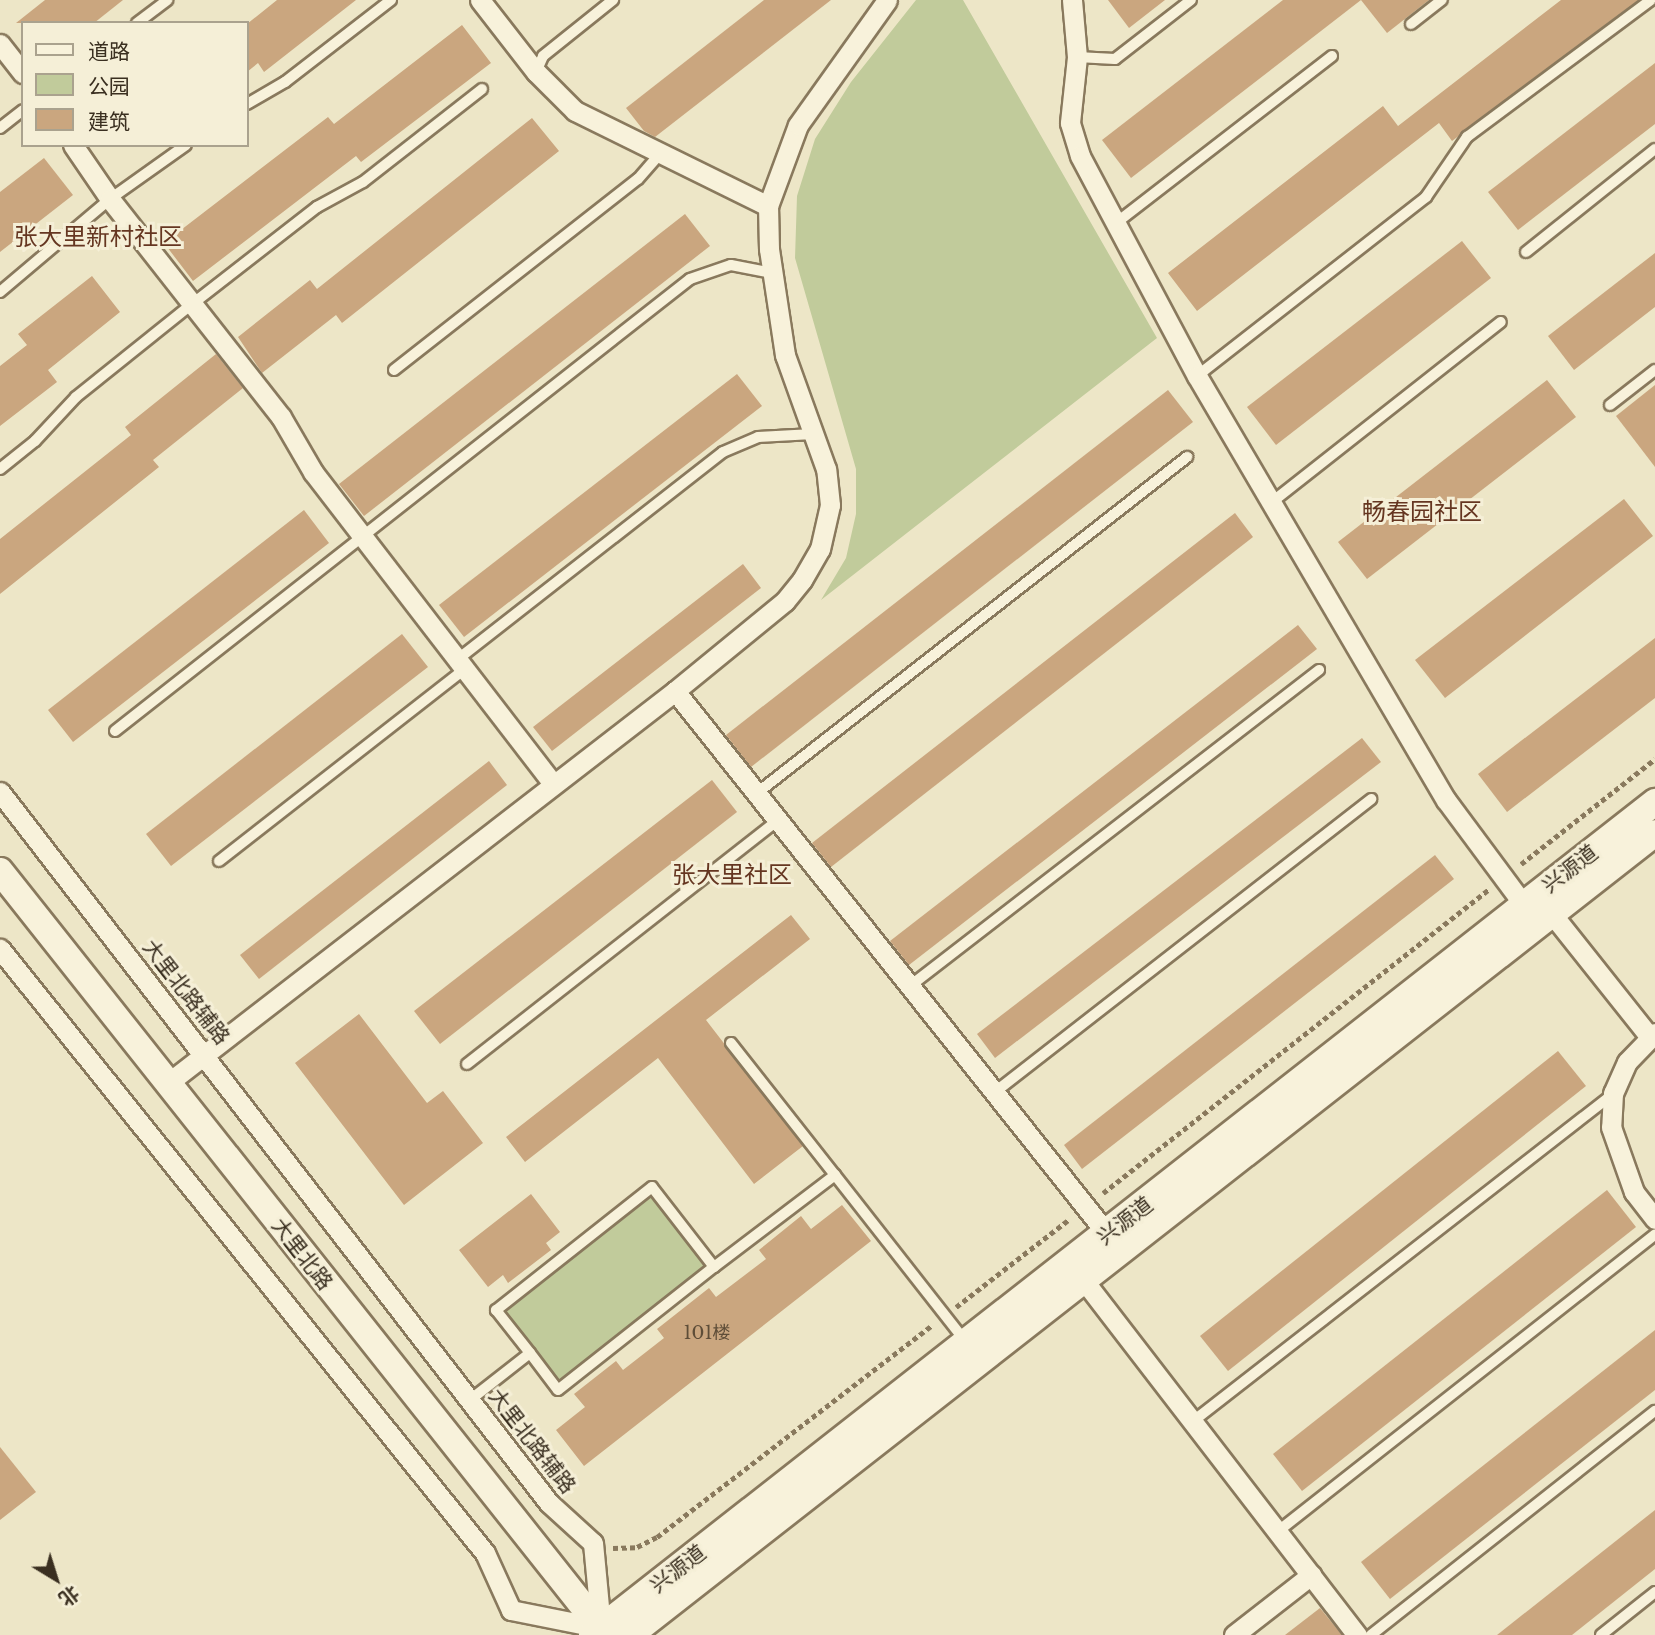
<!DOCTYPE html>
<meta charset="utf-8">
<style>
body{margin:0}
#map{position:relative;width:1655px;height:1635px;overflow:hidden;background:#ede6c7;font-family:"Libre Baskerville","Noto Sans SC",serif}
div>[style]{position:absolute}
.green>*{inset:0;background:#c1cb9b}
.building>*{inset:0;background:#caa67f}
.path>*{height:4.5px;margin-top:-2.25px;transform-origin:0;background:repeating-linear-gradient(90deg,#89795d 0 5px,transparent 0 8.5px)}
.roads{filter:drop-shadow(2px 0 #89795d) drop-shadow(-2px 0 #89795d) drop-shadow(0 2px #89795d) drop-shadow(0 -2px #89795d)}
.lane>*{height:10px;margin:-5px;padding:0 5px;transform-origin:5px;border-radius:5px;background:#f8f2db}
.street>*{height:19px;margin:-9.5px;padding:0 9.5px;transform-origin:9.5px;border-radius:9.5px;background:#f8f2db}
.secondary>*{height:26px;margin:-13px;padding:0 13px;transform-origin:13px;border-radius:13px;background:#f8f2db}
span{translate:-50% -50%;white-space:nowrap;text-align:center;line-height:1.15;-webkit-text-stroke:6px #f5efd7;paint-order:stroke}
.number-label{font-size:18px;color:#5e4d38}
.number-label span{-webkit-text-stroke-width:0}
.street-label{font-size:21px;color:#3a2f20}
.quarter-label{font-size:24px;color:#653621}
.legend{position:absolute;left:21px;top:21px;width:228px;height:126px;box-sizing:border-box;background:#f5efd7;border:2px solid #aaa28e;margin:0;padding:9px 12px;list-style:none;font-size:21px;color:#3a2f20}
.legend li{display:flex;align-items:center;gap:14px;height:35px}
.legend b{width:35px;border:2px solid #aaa28e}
.north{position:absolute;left:21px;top:1544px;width:70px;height:70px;-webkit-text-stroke:5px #f5efd7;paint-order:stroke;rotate:142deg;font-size:19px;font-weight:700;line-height:28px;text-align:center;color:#3a2f20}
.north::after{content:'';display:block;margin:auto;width:24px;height:32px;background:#3a2f20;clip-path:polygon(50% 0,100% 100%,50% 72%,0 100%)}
</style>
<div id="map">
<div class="green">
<div style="clip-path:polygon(916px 0,963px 0,1157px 338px,821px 600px,846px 558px,856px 514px,856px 469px,795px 258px,797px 196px,815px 139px,851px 82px)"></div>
<div style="clip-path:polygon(651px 1194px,707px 1266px,559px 1382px,503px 1310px)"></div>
</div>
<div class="building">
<div style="clip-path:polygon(45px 0,123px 0,94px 23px,16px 23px)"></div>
<div style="clip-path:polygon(277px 0,356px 0,264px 72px,258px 63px,247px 72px,247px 24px)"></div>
<div style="clip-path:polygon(764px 0,831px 0,655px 137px,644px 131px,626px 108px)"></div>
<div style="clip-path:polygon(1108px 0,1165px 0,1129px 28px)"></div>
<div style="clip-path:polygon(1283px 0,1361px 0,1131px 178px,1102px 140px)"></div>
<div style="clip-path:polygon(1361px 0,1429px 0,1387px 33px)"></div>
<div style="clip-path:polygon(1561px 0,1639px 0,1452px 141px,1439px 123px,1197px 311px,1168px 273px,1383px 106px,1398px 126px)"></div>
<div style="clip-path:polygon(462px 25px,491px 63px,361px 162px,356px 156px,193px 281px,164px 243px,328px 117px,334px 124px)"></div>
<div style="clip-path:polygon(1655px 63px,1655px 124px,1518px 230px,1488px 192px)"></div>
<div style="clip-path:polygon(532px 118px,559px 151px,342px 323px,336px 315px,262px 373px,238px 337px,310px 280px,317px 289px)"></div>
<div style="clip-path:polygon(44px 158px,73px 195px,0 252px,0 192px)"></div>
<div style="clip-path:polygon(685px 214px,710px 246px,364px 516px,339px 484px)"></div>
<div style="clip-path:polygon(1462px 241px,1491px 278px,1276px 445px,1247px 407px)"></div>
<div style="clip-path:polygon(1655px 253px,1655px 307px,1574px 370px,1548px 336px)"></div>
<div style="clip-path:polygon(92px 276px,120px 312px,48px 370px,57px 382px,0 426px,0 366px,27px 345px,18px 334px)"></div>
<div style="clip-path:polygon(216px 354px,243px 388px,153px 460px,159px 467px,0 594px,0 539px,131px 435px,125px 427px)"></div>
<div style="clip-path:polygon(737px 374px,762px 406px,464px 637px,439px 605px)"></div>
<div style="clip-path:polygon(1547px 380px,1576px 417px,1367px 579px,1338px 542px)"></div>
<div style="clip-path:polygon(1655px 385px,1655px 467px,1616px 416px)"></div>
<div style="clip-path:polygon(1168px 390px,1193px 422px,751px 767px,726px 735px)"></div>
<div style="clip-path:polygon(1624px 499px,1653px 536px,1445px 698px,1415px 660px)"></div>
<div style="clip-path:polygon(304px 510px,329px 543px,73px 742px,48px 710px)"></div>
<div style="clip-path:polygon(1235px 513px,1253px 537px,831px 867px,812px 843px)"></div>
<div style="clip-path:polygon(743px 564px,761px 588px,552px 751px,533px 727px)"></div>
<div style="clip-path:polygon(1298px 625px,1317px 649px,909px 965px,890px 941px)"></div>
<div style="clip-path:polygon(402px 634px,428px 667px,171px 866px,146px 834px)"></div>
<div style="clip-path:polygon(1655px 638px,1655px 698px,1507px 812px,1478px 774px)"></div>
<div style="clip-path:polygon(1362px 738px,1381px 762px,995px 1058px,977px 1034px)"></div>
<div style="clip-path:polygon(489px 761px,507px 785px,259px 979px,240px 955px)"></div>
<div style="clip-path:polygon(712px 780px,737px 812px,440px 1044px,414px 1011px)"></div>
<div style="clip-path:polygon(1435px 855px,1454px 879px,1082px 1169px,1064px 1145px)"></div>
<div style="clip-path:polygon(791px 915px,810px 939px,706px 1020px,803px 1146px,754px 1184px,658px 1058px,525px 1162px,506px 1137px)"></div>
<div style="clip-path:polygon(359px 1014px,427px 1103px,443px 1091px,483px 1143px,404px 1205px,295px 1063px)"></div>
<div style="clip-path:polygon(1558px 1051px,1586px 1086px,1228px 1371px,1200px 1336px)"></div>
<div style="clip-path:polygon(1607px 1190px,1636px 1227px,1302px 1491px,1273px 1454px)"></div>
<div style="clip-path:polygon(531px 1194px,560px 1232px,546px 1243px,551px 1250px,508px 1283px,503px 1275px,488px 1287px,459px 1250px)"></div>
<div style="clip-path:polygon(842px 1205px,871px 1241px,584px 1466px,556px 1430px,585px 1407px,574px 1394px,616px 1361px,623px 1370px,664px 1338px,657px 1329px,709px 1288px,716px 1297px,766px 1259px,759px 1250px,801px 1216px,811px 1229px)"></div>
<div style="clip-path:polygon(1655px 1330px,1655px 1390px,1390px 1599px,1361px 1562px)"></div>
<div style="clip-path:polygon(0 1447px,36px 1492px,0 1520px)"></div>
<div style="clip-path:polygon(1655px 1510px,1655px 1569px,1572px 1635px,1497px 1635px)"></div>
<div style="clip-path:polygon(1320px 1608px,1342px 1635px,1285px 1635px)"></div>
</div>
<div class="path">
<div style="left:1521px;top:864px;width:170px;rotate:-38.1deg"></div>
<div style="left:1103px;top:1193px;width:491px;rotate:-38.2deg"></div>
<div style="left:956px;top:1307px;width:142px;rotate:-37.8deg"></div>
<div style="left:613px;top:1548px;width:24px;rotate:-2deg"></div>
<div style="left:637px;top:1547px;width:22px;rotate:-27deg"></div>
<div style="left:657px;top:1537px;width:347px;rotate:-37.6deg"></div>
</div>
<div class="roads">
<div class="lane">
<div style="left:137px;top:23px;width:38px;rotate:-37deg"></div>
<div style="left:1411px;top:24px;width:39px;rotate:-38deg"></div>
<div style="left:1077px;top:57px;width:38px;rotate:3deg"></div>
<div style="left:1115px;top:59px;width:96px;rotate:-37.8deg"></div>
<div style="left:536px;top:72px;width:17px;rotate:-66deg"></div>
<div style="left:543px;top:56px;width:90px;rotate:-38.7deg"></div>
<div style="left:247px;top:104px;width:44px;rotate:-30.1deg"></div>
<div style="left:285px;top:82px;width:134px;rotate:-37.7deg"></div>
<div style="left:0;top:128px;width:29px;rotate:-38deg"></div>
<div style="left:1116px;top:223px;width:273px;rotate:-37.7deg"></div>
<div style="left:1526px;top:252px;width:165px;rotate:-38.6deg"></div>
<div style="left:0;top:292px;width:144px;rotate:-40.2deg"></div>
<div style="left:110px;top:199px;width:93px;rotate:-35.4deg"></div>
<div style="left:394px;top:370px;width:310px;rotate:-38.1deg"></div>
<div style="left:638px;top:179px;width:32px;rotate:-49deg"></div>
<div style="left:1197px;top:376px;width:291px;rotate:-38deg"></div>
<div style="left:1426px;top:197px;width:73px;rotate:-55.7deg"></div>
<div style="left:1467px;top:137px;width:229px;rotate:-36.7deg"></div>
<div style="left:1610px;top:405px;width:57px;rotate:-37.9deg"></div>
<div style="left:0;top:469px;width:45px;rotate:-38.7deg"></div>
<div style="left:35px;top:441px;width:60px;rotate:-47deg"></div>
<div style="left:76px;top:397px;width:147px;rotate:-38.7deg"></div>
<div style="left:191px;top:305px;width:160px;rotate:-37.9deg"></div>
<div style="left:317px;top:207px;width:52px;rotate:-28.5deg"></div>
<div style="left:363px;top:182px;width:151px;rotate:-38deg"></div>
<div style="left:1272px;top:502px;width:291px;rotate:-38.2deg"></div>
<div style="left:458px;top:659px;width:336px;rotate:-38deg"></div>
<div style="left:723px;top:452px;width:38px;rotate:-23deg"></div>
<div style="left:758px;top:437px;width:55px;rotate:-3.1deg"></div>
<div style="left:115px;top:731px;width:731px;rotate:-38.17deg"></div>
<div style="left:690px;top:279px;width:43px;rotate:-18.9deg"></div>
<div style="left:731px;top:265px;width:42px;rotate:11deg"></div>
<div style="left:757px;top:793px;width:546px;rotate:-38deg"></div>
<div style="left:219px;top:861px;width:312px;rotate:-38deg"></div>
<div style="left:910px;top:986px;width:517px;rotate:-37.69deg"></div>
<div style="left:731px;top:1043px;width:168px;rotate:51.8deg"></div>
<div style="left:467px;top:1064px;width:395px;rotate:-38.1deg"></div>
<div style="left:995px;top:1092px;width:477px;rotate:-37.9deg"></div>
<div style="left:714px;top:1267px;width:152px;rotate:-37.2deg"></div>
<div style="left:835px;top:1175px;width:211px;rotate:51.9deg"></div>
<div style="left:470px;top:1400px;width:76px;rotate:-38.1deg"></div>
<div style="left:530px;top:1353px;width:46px;rotate:52.9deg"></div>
<div style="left:558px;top:1390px;width:199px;rotate:-38.3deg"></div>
<div style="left:714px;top:1267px;width:101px;rotate:-127.8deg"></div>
<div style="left:652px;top:1187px;width:199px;rotate:141.7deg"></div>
<div style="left:496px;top:1310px;width:55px;rotate:51.7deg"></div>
<div style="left:1192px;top:1422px;width:534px;rotate:-37.92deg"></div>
<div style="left:1277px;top:1532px;width:481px;rotate:-38.2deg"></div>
<div style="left:1371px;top:1635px;width:362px;rotate:-38.3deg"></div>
<div style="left:1601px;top:1635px;width:69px;rotate:-38.5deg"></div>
</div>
<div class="street">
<div style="left:480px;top:0;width:91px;rotate:52.1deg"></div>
<div style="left:536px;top:72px;width:55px;rotate:45deg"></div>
<div style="left:575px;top:111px;width:215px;rotate:26.2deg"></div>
<div style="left:1072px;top:0;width:57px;rotate:85deg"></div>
<div style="left:1077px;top:57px;width:66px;rotate:96.1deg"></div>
<div style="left:1070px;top:123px;width:34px;rotate:73deg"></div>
<div style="left:1080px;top:156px;width:249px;rotate:62deg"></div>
<div style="left:1197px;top:376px;width:492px;rotate:59.6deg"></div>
<div style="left:1446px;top:800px;width:131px;rotate:53.4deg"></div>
<div style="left:0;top:44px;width:37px;rotate:52deg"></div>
<div style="left:73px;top:145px;width:65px;rotate:55.6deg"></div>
<div style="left:110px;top:199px;width:277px;rotate:51.9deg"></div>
<div style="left:281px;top:417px;width:64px;rotate:59.8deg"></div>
<div style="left:313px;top:472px;width:394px;rotate:52.4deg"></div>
<div style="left:675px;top:691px;width:695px;rotate:51.48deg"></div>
<div style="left:0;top:792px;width:898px;rotate:52.33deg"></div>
<div style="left:549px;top:1503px;width:59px;rotate:42.3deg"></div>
<div style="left:593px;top:1543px;width:85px;rotate:84.6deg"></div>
<div style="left:601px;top:1628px;width:92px;rotate:-168.7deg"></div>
<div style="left:511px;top:1610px;width:63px;rotate:-114.5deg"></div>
<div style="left:485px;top:1553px;width:775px;rotate:-128.76deg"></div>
<div style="left:1552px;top:914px;width:156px;rotate:51.5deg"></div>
<div style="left:1655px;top:1033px;width:40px;rotate:134deg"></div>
<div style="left:1627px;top:1062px;width:34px;rotate:114deg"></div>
<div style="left:1613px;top:1093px;width:34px;rotate:93deg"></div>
<div style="left:1611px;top:1127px;width:69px;rotate:70.5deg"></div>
<div style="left:1634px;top:1192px;width:34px;rotate:52deg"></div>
<div style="left:168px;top:1083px;width:641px;rotate:-37.71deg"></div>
<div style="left:675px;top:691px;width:142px;rotate:-39.3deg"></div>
<div style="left:785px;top:601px;width:27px;rotate:-51deg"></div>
<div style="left:802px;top:580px;width:36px;rotate:-60deg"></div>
<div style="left:820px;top:549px;width:45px;rotate:-77.2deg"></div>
<div style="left:830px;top:505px;width:36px;rotate:-96deg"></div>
<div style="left:826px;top:469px;width:121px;rotate:-109.8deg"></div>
<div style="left:785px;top:355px;width:107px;rotate:-98.6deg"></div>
<div style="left:769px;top:249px;width:43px;rotate:-91.3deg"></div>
<div style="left:768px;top:206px;width:86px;rotate:-69.7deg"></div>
<div style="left:798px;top:125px;width:153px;rotate:-54.5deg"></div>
<div style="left:1085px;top:1282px;width:446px;rotate:52.4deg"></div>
<div style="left:1234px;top:1635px;width:98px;rotate:-37.9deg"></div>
</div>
<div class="secondary">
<div style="left:0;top:871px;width:975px;rotate:51.58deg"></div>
<div style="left:592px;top:1635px;width:1351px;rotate:-38.08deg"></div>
<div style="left:630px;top:1635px;width:1301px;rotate:-38.04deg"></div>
</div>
</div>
<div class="number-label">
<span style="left:707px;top:1333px">101楼</span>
</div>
<div class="street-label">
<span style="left:1570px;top:869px;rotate:-38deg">兴源道</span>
<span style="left:186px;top:992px;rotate:52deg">大里北路辅路</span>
<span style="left:1125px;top:1221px;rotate:-38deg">兴源道</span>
<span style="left:302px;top:1254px;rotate:52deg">大里北路</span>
<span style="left:532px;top:1441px;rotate:52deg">大里北路辅路</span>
<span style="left:678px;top:1569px;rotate:-38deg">兴源道</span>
</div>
<div class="quarter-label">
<span style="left:98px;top:237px">张大里新村社区</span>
<span style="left:1422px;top:512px">畅春园社区</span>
<span style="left:732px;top:875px">张大里社区</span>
</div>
<ul class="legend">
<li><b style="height:9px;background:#f8f2db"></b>道路</li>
<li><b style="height:19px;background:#c1cb9b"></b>公园</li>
<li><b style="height:19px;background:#caa67f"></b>建筑</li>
</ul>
<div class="north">北</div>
</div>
